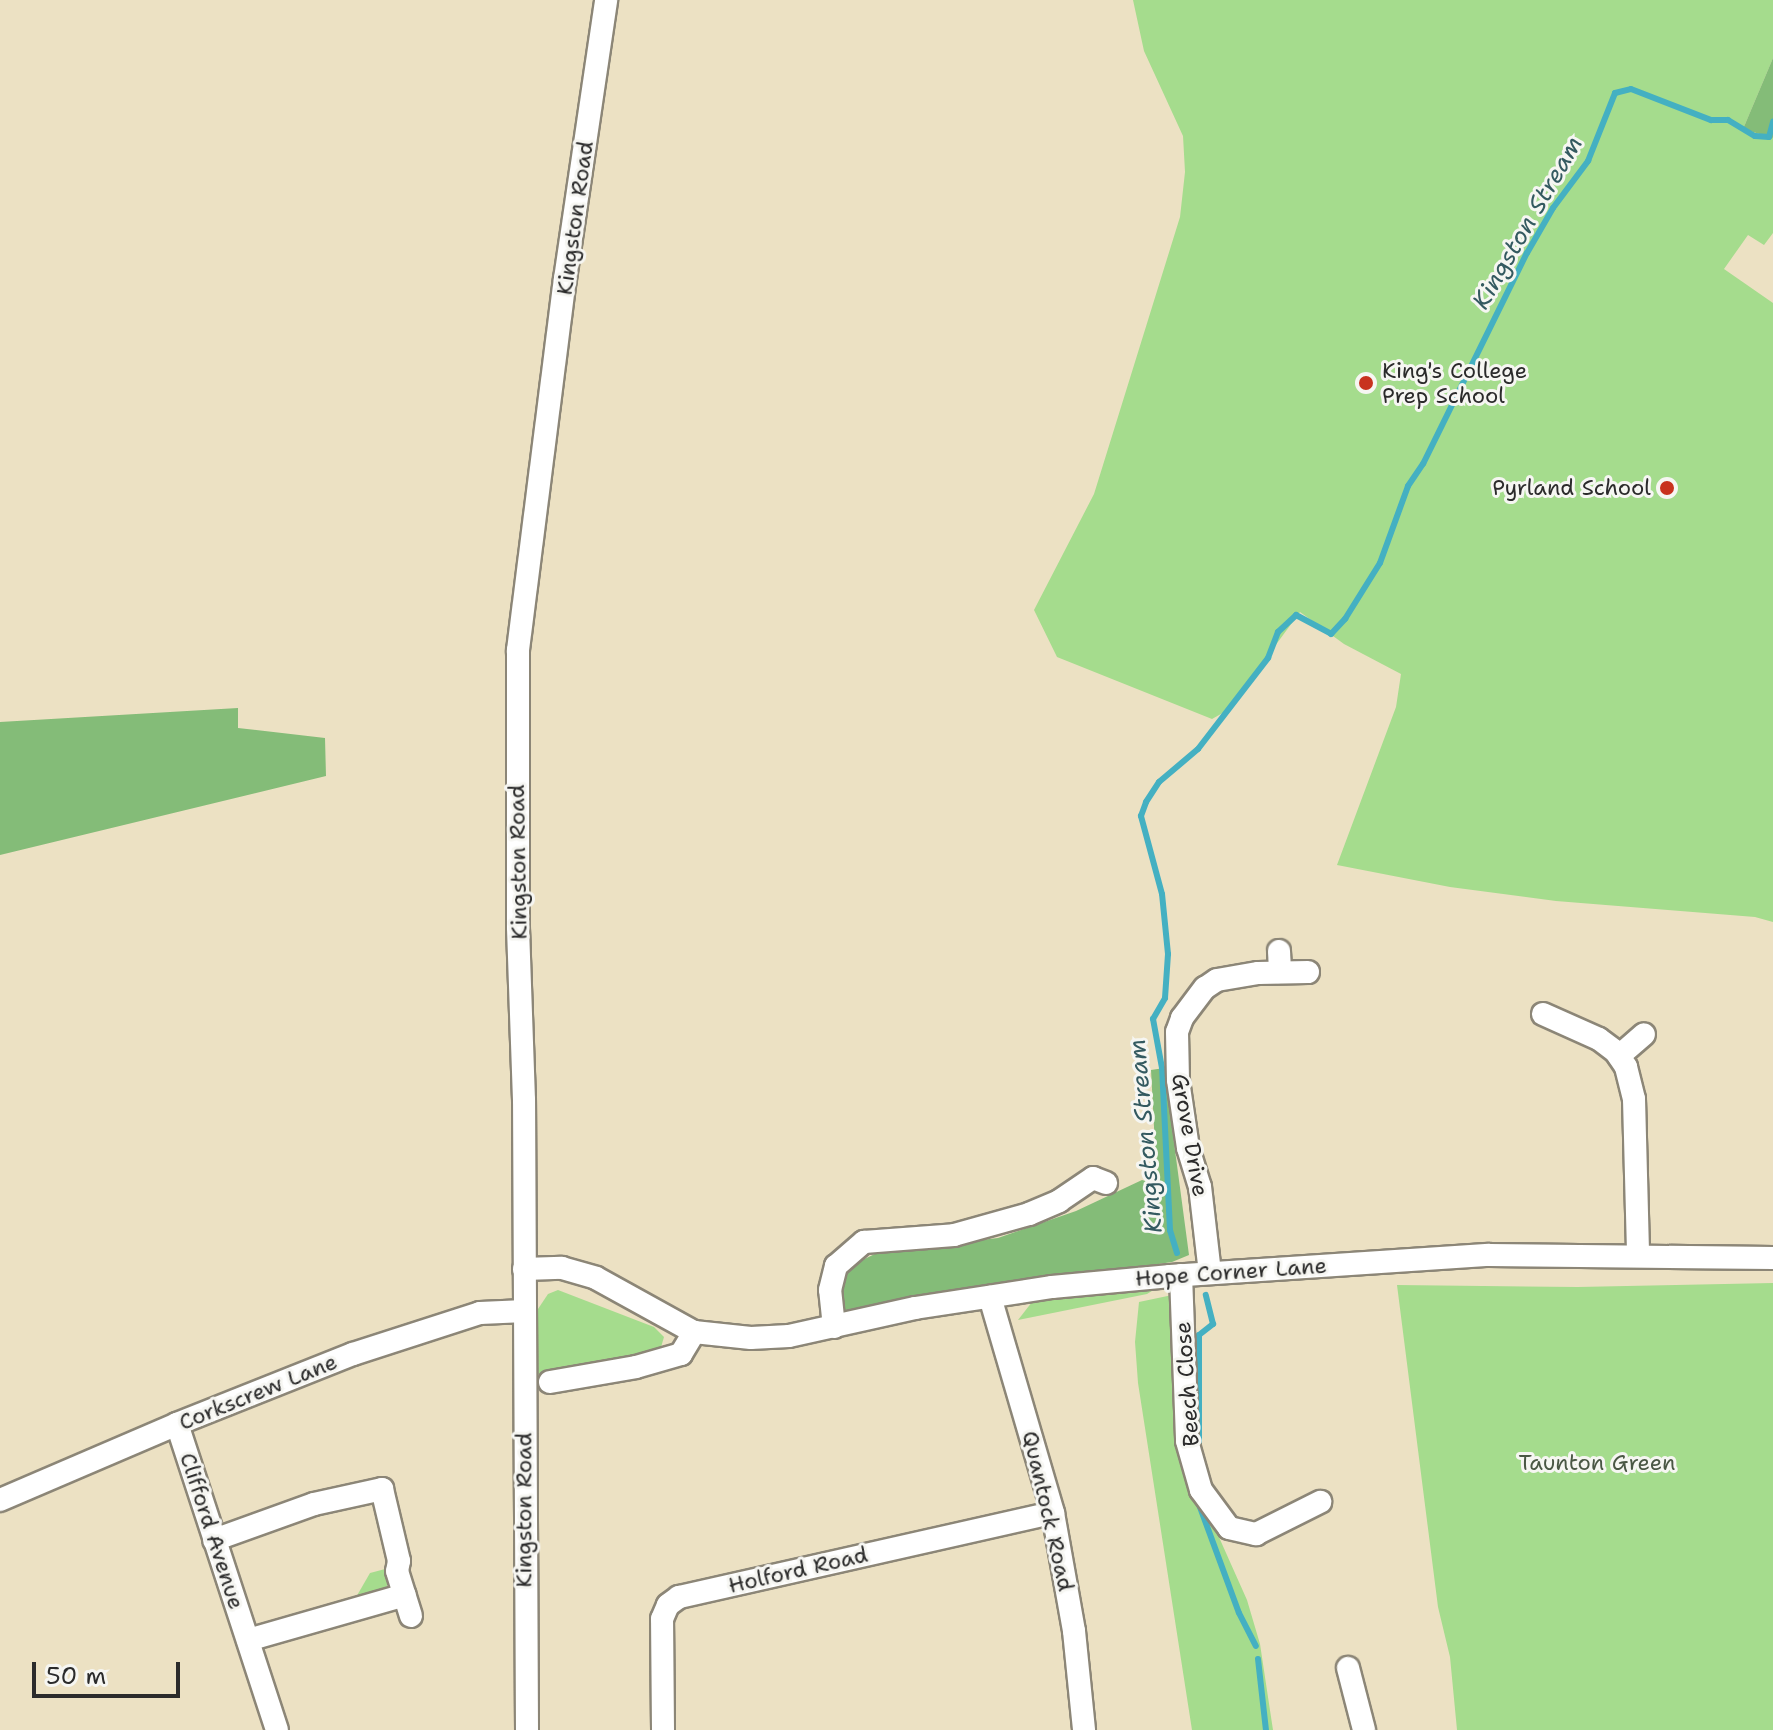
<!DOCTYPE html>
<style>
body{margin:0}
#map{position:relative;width:1773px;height:1730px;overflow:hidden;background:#ece1c3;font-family:"Shantell Sans",sans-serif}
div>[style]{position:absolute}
.green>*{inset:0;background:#a5dc8d}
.forest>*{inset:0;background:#84bc78}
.stream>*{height:6px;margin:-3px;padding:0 3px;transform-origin:3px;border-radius:3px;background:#44b0c2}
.roads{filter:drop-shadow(2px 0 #8c8677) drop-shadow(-2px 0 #8c8677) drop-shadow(0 2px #8c8677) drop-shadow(0 -2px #8c8677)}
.minor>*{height:22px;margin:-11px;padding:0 11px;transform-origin:11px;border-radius:11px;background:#fff}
.dots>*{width:22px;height:22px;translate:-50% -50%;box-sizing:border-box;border:4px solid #f6f6f2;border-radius:50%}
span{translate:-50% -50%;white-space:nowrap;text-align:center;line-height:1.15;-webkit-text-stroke:6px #f6f6f2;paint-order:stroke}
.street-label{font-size:22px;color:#2b2b2b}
.poi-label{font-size:22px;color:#2b2b2b}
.left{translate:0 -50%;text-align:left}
.right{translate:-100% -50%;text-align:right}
.park-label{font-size:22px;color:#4a5744}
.water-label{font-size:24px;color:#345a60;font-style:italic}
.scale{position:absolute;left:32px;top:1662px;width:148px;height:36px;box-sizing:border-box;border:4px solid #2b2b2b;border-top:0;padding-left:10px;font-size:24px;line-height:28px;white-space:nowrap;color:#2b2b2b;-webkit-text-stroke:6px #f6f6f2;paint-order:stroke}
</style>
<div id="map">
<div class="green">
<div style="clip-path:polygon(1133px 0,1773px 0,1773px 58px,1743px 129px,1773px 138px,1773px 233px,1764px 245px,1748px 235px,1724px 269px,1773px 303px,1773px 922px,1755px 917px,1556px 901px,1450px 887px,1337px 865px,1396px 707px,1401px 674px,1344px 644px,1300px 612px,1228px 710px,1212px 719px,1057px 657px,1034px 610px,1094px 494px,1180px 217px,1185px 172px,1183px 136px,1144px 51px)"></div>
<div style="clip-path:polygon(1773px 1283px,1773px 1730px,1457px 1730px,1450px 1657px,1438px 1607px,1397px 1285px,1578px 1287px)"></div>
<div style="clip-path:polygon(1148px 1286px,1160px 1286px,1147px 1294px,1018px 1320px,1032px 1302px)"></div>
<div style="clip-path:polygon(558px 1290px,654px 1327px,664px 1337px,659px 1354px,535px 1375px,536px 1312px,548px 1294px)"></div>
<div style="clip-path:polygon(1177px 1294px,1181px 1452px,1247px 1600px,1260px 1644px,1273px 1730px,1192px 1730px,1138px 1383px,1135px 1342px,1139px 1302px)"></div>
<div style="clip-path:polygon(389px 1568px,391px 1579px,385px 1589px,355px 1599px,370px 1573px)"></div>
</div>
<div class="forest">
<div style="clip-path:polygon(1773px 58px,1773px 138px,1743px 129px)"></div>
<div style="clip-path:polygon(238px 708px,238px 728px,325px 738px,326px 776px,0 855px,0 722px)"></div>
<div style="clip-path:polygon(1164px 1068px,1189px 1255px,1172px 1262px,841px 1311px,840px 1289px,846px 1272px,854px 1264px,879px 1252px,998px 1238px,1076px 1211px,1142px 1180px,1157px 1184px,1151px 1070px)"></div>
</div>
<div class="stream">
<div style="left:1177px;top:1253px;width:24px;rotate:-107deg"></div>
<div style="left:1170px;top:1230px;width:162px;rotate:-92.8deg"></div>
<div style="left:1162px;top:1068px;width:50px;rotate:-100.4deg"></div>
<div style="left:1153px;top:1019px;width:24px;rotate:-60deg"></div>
<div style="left:1165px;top:998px;width:44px;rotate:-86.1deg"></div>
<div style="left:1168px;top:954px;width:60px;rotate:-95.7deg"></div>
<div style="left:1162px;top:894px;width:81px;rotate:-105.1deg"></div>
<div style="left:1141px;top:816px;width:15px;rotate:-70deg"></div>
<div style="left:1146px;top:802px;width:24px;rotate:-57deg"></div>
<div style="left:1159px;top:782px;width:51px;rotate:-40.2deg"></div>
<div style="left:1198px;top:749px;width:115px;rotate:-52.4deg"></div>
<div style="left:1268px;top:658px;width:28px;rotate:-69deg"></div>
<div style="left:1278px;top:632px;width:25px;rotate:-43deg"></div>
<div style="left:1296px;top:615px;width:40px;rotate:28deg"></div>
<div style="left:1331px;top:634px;width:21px;rotate:-47deg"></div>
<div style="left:1345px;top:619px;width:66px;rotate:-58deg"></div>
<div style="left:1380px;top:563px;width:82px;rotate:-70deg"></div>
<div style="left:1408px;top:486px;width:27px;rotate:-56deg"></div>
<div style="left:1423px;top:464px;width:235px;rotate:-63.8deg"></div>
<div style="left:1527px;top:253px;width:52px;rotate:-60deg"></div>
<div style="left:1553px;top:208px;width:59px;rotate:-53.3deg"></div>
<div style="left:1588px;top:161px;width:73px;rotate:-68.3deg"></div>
<div style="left:1615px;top:93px;width:16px;rotate:-14deg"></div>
<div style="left:1631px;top:89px;width:86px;rotate:21.2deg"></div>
<div style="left:1711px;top:120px;width:17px"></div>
<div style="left:1728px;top:120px;width:31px;rotate:31deg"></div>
<div style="left:1755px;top:136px;width:14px;rotate:4deg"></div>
<div style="left:1769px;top:137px;width:16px;rotate:-75deg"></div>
<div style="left:1199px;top:1447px;width:112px;rotate:-90deg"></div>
<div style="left:1199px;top:1335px;width:18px;rotate:-38deg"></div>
<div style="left:1213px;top:1324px;width:30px;rotate:-104deg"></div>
<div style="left:1197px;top:1499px;width:121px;rotate:69.8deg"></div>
<div style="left:1239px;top:1613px;width:37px;rotate:63deg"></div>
<div style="left:1258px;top:1659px;width:71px;rotate:83.6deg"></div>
</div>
<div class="roads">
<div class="minor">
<div style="left:1279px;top:951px;width:21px;rotate:87deg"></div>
<div style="left:1543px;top:1014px;width:61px;rotate:24.1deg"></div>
<div style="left:1599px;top:1039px;width:21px;rotate:37deg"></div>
<div style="left:1616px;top:1052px;width:18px;rotate:56deg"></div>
<div style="left:1626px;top:1067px;width:33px;rotate:76deg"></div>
<div style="left:1634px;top:1099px;width:157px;rotate:88.5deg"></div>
<div style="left:1619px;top:1056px;width:33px;rotate:-41deg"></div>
<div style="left:524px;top:1269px;width:38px;rotate:-2deg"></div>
<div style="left:562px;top:1268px;width:35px;rotate:16deg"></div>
<div style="left:596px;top:1278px;width:112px;rotate:28.9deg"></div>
<div style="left:694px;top:1332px;width:57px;rotate:6deg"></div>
<div style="left:751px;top:1338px;width:38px;rotate:-3deg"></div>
<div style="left:789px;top:1336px;width:129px;rotate:-12.5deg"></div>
<div style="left:915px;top:1308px;width:139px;rotate:-8.7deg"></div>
<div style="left:1052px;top:1287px;width:119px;rotate:-5.3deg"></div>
<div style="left:1170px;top:1276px;width:320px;rotate:-3.8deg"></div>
<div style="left:1489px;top:1255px;width:284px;rotate:0.6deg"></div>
<div style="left:1210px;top:1273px;width:87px;rotate:-96.6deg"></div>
<div style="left:1200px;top:1187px;width:41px;rotate:-107.1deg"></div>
<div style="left:1188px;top:1148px;width:69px;rotate:-98.4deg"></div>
<div style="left:1178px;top:1080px;width:48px;rotate:-91.2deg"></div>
<div style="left:1177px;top:1032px;width:15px;rotate:-70deg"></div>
<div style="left:1182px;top:1018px;width:38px;rotate:-53deg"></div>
<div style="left:1205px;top:988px;width:14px;rotate:-34deg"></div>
<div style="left:1217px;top:980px;width:42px;rotate:-9.7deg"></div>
<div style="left:1258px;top:973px;width:50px;rotate:-1.1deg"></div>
<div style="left:1181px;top:1275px;width:166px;rotate:87.9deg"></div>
<div style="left:1187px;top:1441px;width:51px;rotate:74.1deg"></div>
<div style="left:1201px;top:1490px;width:47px;rotate:53.6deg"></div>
<div style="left:1229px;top:1528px;width:28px;rotate:13deg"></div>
<div style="left:1256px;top:1534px;width:72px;rotate:-26.6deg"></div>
<div style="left:990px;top:1297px;width:225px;rotate:73.7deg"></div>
<div style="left:1053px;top:1513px;width:120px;rotate:79.9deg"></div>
<div style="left:1074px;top:1631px;width:100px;rotate:84.2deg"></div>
<div style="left:834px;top:1327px;width:37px;rotate:-96deg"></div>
<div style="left:830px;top:1290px;width:25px;rotate:-76deg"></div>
<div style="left:836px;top:1266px;width:37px;rotate:-41deg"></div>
<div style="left:864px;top:1242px;width:90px;rotate:-4.4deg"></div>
<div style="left:954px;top:1235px;width:78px;rotate:-15.6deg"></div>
<div style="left:1029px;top:1214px;width:33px;rotate:-23deg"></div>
<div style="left:1059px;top:1201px;width:41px;rotate:-34.1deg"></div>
<div style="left:1093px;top:1178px;width:14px;rotate:21deg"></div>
<div style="left:550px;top:1382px;width:87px;rotate:-9.9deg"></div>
<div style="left:636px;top:1367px;width:47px;rotate:-16.1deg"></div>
<div style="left:681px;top:1354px;width:26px;rotate:-59deg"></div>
<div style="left:177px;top:1424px;width:322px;rotate:71.9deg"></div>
<div style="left:0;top:1500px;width:193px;rotate:-23.2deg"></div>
<div style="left:177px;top:1424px;width:189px;rotate:-21.7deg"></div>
<div style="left:353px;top:1354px;width:133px;rotate:-17.9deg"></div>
<div style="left:480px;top:1313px;width:45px;rotate:-2.5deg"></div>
<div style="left:214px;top:1540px;width:106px;rotate:-19.8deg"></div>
<div style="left:314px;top:1504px;width:70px;rotate:-12.4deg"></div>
<div style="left:382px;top:1489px;width:74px;rotate:76.7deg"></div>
<div style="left:399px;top:1561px;width:10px;rotate:101deg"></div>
<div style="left:397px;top:1571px;width:47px;rotate:72.7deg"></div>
<div style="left:248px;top:1640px;width:163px;rotate:-16deg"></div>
<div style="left:1348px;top:1668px;width:64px;rotate:75.5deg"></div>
<div style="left:527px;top:1730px;width:630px;rotate:-90.27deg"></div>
<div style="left:524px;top:1100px;width:173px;rotate:-92deg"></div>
<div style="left:518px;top:927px;width:277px;rotate:-90deg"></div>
<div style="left:518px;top:650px;width:374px;rotate:-82.8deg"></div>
<div style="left:565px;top:279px;width:282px;rotate:-81.6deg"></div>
<div style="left:663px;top:1730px;width:111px;rotate:-90.5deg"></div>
<div style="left:662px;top:1619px;width:15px;rotate:-67deg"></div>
<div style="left:668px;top:1605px;width:14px;rotate:-36deg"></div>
<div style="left:679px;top:1597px;width:383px;rotate:-12.7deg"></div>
</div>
</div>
<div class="dots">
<div style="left:1366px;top:383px;background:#c8321e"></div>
<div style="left:1667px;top:488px;background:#c8321e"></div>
</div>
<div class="street-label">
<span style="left:575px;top:218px;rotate:-82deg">Kingston Road</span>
<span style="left:518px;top:862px;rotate:-91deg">Kingston Road</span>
<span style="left:1190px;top:1135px;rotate:80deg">Grove Drive</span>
<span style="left:1231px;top:1272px;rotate:-4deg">Hope Corner Lane</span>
<span style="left:1187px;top:1384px;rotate:-94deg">Beech Close</span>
<span style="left:258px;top:1392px;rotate:-22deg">Corkscrew Lane</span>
<span style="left:524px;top:1510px;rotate:-90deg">Kingston Road</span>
<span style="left:1048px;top:1511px;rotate:77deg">Quantock Road</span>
<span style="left:212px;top:1531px;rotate:72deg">Clifford Avenue</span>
<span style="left:798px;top:1570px;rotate:-13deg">Holford Road</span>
</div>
<div class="poi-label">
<span class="left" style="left:1382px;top:383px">King's College<br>Prep School</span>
<span class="right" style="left:1651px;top:488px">Pyrland School</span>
</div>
<div class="park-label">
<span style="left:1597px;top:1463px">Taunton Green</span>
</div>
<div class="water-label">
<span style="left:1528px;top:223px;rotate:-60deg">Kingston Stream</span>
<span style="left:1146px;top:1136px;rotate:-95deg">Kingston Stream</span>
</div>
<div class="scale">50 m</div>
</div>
